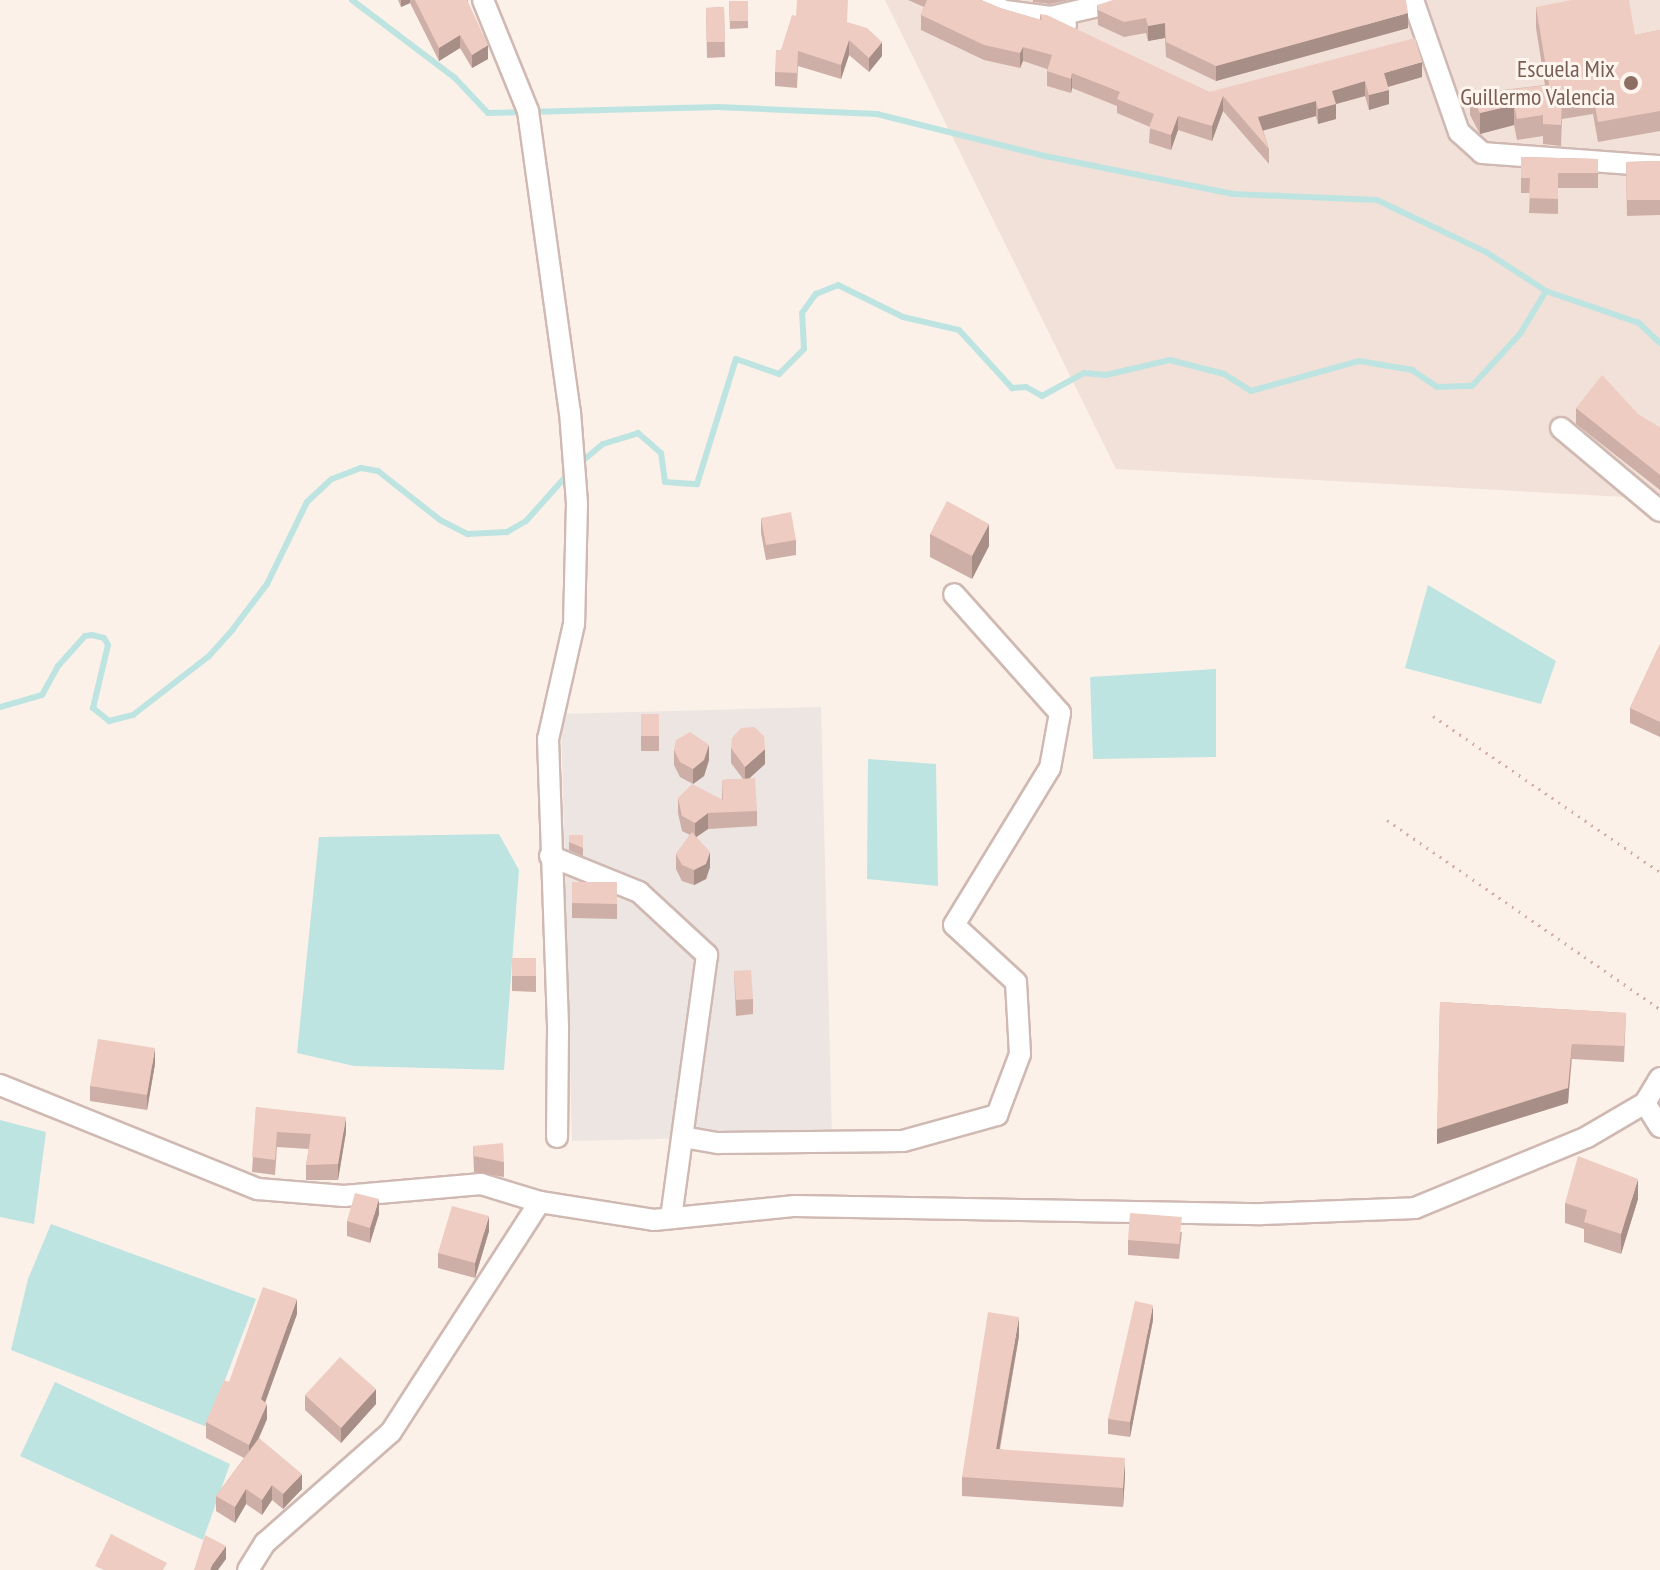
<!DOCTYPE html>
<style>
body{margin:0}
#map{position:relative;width:1660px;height:1570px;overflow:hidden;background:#fbf1e9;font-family:"PT Sans Narrow",sans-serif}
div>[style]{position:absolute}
.residential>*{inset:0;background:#f2e1d8}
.industrial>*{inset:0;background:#ece5e2}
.water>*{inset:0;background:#bee4e2}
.stream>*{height:6px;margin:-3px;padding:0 3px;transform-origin:3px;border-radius:3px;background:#bee4e2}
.path>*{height:3px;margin-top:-1.5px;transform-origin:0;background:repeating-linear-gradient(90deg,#d4afa5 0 2px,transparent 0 8px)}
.roads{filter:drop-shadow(2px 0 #cfb9b2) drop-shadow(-2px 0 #cfb9b2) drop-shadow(0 2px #cfb9b2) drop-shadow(0 -2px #cfb9b2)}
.minor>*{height:20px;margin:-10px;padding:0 10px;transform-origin:10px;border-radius:10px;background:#fff}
.wall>*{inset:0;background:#ceafa7}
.shaded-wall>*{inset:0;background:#a78f88}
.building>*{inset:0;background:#efccc2}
.dots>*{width:22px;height:22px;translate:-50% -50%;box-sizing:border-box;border:4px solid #fef5ef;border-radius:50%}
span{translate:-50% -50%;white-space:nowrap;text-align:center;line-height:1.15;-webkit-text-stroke:6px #fef5ef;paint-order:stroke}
.education-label{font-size:24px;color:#785e54}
.right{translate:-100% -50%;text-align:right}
</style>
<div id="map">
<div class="residential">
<div style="clip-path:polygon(885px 0,1660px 0,1660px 499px,1116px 469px)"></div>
</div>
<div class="industrial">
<div style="clip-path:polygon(821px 707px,832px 1135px,572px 1141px,561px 714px)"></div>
</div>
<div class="water">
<div style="clip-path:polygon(1428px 585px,1556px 661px,1541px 704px,1405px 668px)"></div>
<div style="clip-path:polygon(1216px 669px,1216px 757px,1093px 759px,1090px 677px)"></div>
<div style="clip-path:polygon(868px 759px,936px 764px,938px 886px,867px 879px)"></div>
<div style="clip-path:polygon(499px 834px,519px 870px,504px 1070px,354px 1066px,297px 1053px,319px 837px)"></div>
<div style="clip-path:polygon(0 1120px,46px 1132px,34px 1224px,0 1217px)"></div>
<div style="clip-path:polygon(51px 1224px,256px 1299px,207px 1427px,11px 1350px,28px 1279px)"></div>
<div style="clip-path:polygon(55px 1382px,230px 1464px,203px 1540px,20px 1456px)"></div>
</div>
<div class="stream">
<div style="left:352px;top:0;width:129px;rotate:37.1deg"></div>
<div style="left:455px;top:78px;width:48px;rotate:46.7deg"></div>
<div style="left:488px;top:113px;width:230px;rotate:-1.5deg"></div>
<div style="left:718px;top:107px;width:159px;rotate:2.5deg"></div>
<div style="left:877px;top:114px;width:168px;rotate:14.1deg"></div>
<div style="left:1040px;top:155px;width:197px;rotate:11.4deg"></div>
<div style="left:1233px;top:194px;width:144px;rotate:2.4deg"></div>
<div style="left:1377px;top:200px;width:121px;rotate:25.5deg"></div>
<div style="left:1486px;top:252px;width:72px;rotate:33deg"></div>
<div style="left:1546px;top:291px;width:98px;rotate:19deg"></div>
<div style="left:1639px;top:323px;width:29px;rotate:44deg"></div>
<div style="left:579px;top:464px;width:31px;rotate:-40deg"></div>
<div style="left:603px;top:444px;width:37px;rotate:-17deg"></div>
<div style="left:638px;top:433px;width:30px;rotate:41deg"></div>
<div style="left:661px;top:453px;width:29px;rotate:82deg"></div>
<div style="left:665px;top:482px;width:32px;rotate:4deg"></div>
<div style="left:697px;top:484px;width:131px;rotate:-72.7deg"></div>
<div style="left:736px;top:359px;width:46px;rotate:19.2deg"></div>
<div style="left:779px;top:374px;width:35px;rotate:-45deg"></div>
<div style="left:804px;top:349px;width:36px;rotate:-93deg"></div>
<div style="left:802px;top:313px;width:24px;rotate:-54deg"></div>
<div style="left:816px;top:294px;width:24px;rotate:-22deg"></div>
<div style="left:838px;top:285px;width:72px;rotate:26.2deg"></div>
<div style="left:903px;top:317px;width:57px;rotate:13.1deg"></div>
<div style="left:959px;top:330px;width:79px;rotate:47.6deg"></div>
<div style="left:1012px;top:388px;width:14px;rotate:-4deg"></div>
<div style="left:1026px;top:387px;width:18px;rotate:29deg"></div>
<div style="left:1042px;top:396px;width:48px;rotate:-28.7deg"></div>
<div style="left:1084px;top:373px;width:22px;rotate:5deg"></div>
<div style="left:1106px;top:375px;width:66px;rotate:-13.2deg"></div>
<div style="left:1170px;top:360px;width:56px;rotate:14.5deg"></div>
<div style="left:1224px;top:374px;width:32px;rotate:32deg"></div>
<div style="left:1251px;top:391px;width:112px;rotate:-15.5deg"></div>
<div style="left:1359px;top:361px;width:54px;rotate:9.6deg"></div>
<div style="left:1412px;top:370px;width:30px;rotate:34deg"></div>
<div style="left:1437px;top:387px;width:35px;rotate:-2deg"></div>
<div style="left:1472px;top:386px;width:71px;rotate:-47.3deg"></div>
<div style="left:1520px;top:334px;width:50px;rotate:-58.8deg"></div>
<div style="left:0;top:707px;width:44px;rotate:-15.9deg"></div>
<div style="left:42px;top:695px;width:33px;rotate:-61deg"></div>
<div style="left:58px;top:666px;width:40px;rotate:-48deg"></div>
<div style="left:85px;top:636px;width:7px;rotate:-8deg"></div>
<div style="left:92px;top:635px;width:12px;rotate:14deg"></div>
<div style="left:104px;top:638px;width:8px;rotate:60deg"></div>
<div style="left:108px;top:645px;width:65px;rotate:103.4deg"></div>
<div style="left:93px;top:708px;width:21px;rotate:39deg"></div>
<div style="left:109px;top:721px;width:25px;rotate:-14deg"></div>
<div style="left:133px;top:715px;width:96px;rotate:-37.8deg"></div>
<div style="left:209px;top:656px;width:36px;rotate:-48deg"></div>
<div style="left:233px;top:629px;width:56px;rotate:-52.9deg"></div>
<div style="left:267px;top:584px;width:91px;rotate:-64deg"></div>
<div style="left:307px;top:502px;width:34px;rotate:-43deg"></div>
<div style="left:332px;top:479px;width:31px;rotate:-21deg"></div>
<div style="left:361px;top:468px;width:17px;rotate:10deg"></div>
<div style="left:378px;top:471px;width:79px;rotate:38.3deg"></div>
<div style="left:440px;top:520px;width:31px;rotate:27deg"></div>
<div style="left:468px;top:534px;width:39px;rotate:-3deg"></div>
<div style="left:507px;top:532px;width:22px;rotate:-30deg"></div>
<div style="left:526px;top:521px;width:63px;rotate:-48.2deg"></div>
</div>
<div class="path">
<div style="left:1433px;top:716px;width:275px;rotate:34.5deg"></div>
<div style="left:1387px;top:820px;width:332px;rotate:34.7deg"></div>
</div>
<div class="roads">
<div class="minor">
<div style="left:483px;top:0;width:120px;rotate:67.9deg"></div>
<div style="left:528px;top:111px;width:304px;rotate:82.1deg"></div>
<div style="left:570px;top:412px;width:91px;rotate:85.6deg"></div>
<div style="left:577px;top:503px;width:121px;rotate:91.4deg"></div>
<div style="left:574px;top:624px;width:118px;rotate:102.7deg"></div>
<div style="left:548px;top:739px;width:290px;rotate:88deg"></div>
<div style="left:558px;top:1029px;width:108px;rotate:90.5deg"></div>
<div style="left:982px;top:0;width:25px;rotate:26deg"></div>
<div style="left:1005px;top:11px;width:46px;rotate:7.4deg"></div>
<div style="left:1051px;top:17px;width:17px;rotate:28deg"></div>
<div style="left:1413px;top:0;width:140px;rotate:70.8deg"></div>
<div style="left:1459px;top:132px;width:31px;rotate:42deg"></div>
<div style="left:1482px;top:153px;width:178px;rotate:4.2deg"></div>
<div style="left:1051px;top:17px;width:75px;rotate:-13.1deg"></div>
<div style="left:1561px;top:428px;width:129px;rotate:40deg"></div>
<div style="left:550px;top:856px;width:96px;rotate:22deg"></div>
<div style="left:639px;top:892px;width:93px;rotate:42.8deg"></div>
<div style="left:707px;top:955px;width:265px;rotate:97.8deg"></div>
<div style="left:0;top:1085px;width:278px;rotate:22deg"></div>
<div style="left:258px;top:1189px;width:86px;rotate:4.7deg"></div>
<div style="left:344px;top:1196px;width:138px;rotate:-5deg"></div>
<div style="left:481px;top:1184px;width:62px;rotate:17deg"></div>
<div style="left:540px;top:1202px;width:115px;rotate:9deg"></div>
<div style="left:654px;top:1220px;width:142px;rotate:-5.7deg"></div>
<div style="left:795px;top:1206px;width:467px;rotate:1deg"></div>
<div style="left:1262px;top:1214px;width:153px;rotate:-2.2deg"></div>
<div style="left:1415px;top:1208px;width:186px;rotate:-22.4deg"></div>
<div style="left:1587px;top:1137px;width:67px;rotate:-30.4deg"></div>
<div style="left:1645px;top:1103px;width:29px;rotate:-59deg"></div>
<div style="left:1645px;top:1103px;width:28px;rotate:58deg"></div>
<div style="left:683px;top:1137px;width:36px;rotate:10deg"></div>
<div style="left:718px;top:1143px;width:185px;rotate:-0.6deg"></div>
<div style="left:903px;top:1141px;width:98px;rotate:-15.5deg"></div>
<div style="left:997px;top:1115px;width:65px;rotate:-69.3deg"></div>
<div style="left:1020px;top:1054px;width:72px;rotate:-93.2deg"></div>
<div style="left:1016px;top:982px;width:84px;rotate:-137.4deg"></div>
<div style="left:954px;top:925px;width:184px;rotate:-58.6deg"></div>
<div style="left:1050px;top:768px;width:56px;rotate:-79.7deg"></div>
<div style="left:1060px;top:713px;width:159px;rotate:-131.7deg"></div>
<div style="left:248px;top:1570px;width:32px;rotate:-58deg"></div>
<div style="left:265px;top:1543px;width:168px;rotate:-41.4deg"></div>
<div style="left:391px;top:1432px;width:274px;rotate:-57.1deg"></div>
</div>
</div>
<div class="wall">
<div style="clip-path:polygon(398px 0,468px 0,468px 3px,488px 59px,472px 68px,460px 48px,439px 61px,410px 3px,401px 7px)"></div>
<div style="clip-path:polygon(908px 0,981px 0,1000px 8px,1040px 20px,1040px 14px,1209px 92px,1422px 77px,1388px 87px,1389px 104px,1369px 110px,1365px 96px,1336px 104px,1336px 119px,1318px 124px,1316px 116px,1263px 130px,1269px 149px,1269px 164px,1223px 111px,1212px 141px,1178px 130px,1171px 150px,1149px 143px,1150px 127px,1117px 113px,1117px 106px,1072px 88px,1071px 93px,1047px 86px,1047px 69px,1023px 61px,1020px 68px,984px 60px,921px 30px,921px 15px,924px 7px)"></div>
<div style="clip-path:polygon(1033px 0,1069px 0,1050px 4px,1033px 2px)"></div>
<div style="clip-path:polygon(729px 1px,748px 1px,748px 28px,730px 29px)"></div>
<div style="clip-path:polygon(1097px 5px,1408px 28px,1216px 81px,1166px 57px,1165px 38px,1148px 41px,1146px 33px,1124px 37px,1098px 25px)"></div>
<div style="clip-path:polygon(724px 7px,725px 57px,707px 58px,706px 8px)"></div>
<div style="clip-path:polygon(1536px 7px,1635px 35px,1660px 30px,1660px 131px,1598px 142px,1593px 114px,1562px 119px,1561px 146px,1543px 144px,1543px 136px,1517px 140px,1514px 125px,1480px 134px,1470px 115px,1470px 94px,1545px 85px,1536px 28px)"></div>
<div style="clip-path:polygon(796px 16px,848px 23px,882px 56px,869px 72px,849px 55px,841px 79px,798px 66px,797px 88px,775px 86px,775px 72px,781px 50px)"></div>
<div style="clip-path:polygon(1521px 157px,1598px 159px,1598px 188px,1558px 188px,1558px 214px,1529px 213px,1530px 193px,1521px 193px)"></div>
<div style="clip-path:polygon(1660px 161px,1660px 215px,1627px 216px,1626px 162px)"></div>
<div style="clip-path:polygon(1576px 408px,1639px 415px,1660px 428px,1660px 490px,1576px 424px)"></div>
<div style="clip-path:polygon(761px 518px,796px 540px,796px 555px,766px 560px,761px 533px)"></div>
<div style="clip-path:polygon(930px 534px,989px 546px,972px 579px,930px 557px)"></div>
<div style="clip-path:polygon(1660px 644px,1660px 737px,1630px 723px,1630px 708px)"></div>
<div style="clip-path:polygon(641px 714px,659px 736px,659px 751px,641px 751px)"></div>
<div style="clip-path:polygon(731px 748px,765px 764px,750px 778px,757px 811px,757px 826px,708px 829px,696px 837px,710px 867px,706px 879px,694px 885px,682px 881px,676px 869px,676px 854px,690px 835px,682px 831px,678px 813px,678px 798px,722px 800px,722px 780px,743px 779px,731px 763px)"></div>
<div style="clip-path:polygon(674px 750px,709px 760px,704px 776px,693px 784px,680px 777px,674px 765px)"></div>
<div style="clip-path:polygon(569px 835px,583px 835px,583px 856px,569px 850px)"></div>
<div style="clip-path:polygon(572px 882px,617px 882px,617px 919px,572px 918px)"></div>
<div style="clip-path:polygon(512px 958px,536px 958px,536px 992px,512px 991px)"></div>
<div style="clip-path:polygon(734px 971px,753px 999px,753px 1014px,736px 1016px)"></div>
<div style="clip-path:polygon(1440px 1002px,1626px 1013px,1624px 1062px,1572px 1059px,1568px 1103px,1437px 1144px)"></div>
<div style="clip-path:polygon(155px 1064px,147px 1110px,90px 1101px,90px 1086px)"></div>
<div style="clip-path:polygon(256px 1107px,346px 1132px,338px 1180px,306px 1180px,306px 1165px,309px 1149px,277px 1147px,275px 1175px,252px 1172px)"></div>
<div style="clip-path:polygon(473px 1146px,504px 1162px,504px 1177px,474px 1172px)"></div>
<div style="clip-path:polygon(1638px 1199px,1621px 1254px,1584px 1242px,1584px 1229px,1565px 1223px,1565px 1203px)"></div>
<div style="clip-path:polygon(379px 1214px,370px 1243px,347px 1236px,347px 1221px)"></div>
<div style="clip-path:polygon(489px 1231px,475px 1278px,438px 1268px,438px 1253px)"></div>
<div style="clip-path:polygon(1182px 1232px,1179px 1259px,1128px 1255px,1128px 1240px)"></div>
<div style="clip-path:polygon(297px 1314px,265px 1402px,267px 1419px,259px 1438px,302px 1489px,283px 1509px,272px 1500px,262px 1515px,246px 1504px,235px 1523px,216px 1511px,216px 1496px,244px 1458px,206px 1438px,206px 1422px,229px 1382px)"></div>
<div style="clip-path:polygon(1153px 1320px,1130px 1437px,1108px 1434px,1108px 1419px)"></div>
<div style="clip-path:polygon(1019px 1336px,1000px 1449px,1125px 1476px,1123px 1507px,962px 1496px,962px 1477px)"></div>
<div style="clip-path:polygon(305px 1395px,376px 1404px,341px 1443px,305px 1410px)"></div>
</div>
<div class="shaded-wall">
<div style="clip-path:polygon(401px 0,410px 0,410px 3px,401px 7px)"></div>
<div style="clip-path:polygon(1408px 13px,1408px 28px,1216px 81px,1216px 66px)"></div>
<div style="clip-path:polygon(1165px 23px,1165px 38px,1148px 41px,1148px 26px)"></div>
<div style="clip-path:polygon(460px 35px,460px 48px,439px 61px,439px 48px)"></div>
<div style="clip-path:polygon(849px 40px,849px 55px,841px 79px,841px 65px)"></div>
<div style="clip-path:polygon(882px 42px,882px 56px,869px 72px,869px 58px)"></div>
<div style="clip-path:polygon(488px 45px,488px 59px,472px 68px,472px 55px)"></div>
<div style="clip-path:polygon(1023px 47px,1023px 61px,1020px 68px,1020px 53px)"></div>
<div style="clip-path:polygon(1422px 62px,1422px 77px,1384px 88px,1384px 73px)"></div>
<div style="clip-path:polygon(1072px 73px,1072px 88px,1071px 93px,1071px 79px)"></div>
<div style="clip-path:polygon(1365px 81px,1365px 96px,1336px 104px,1336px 119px,1318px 124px,1318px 109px,1332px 91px)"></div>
<div style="clip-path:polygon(1389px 90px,1389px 104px,1369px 110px,1369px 95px)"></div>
<div style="clip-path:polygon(1223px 96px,1223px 111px,1212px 141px,1212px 126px)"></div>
<div style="clip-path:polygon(1316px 101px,1316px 116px,1258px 132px,1258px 117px)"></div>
<div style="clip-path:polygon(1514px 105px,1514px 125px,1480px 134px,1480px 113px)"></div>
<div style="clip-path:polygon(1178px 116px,1178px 130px,1171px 150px,1171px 135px)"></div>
<div style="clip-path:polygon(989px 524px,989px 546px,972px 579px,972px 556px)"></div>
<div style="clip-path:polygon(709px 745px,709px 760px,704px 776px,693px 784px,693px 769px)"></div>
<div style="clip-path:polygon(765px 749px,765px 764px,745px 782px,745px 767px)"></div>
<div style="clip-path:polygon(708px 813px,708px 829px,695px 838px,695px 823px)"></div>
<div style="clip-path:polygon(710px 852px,710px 867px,706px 879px,694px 885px,694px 870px)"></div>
<div style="clip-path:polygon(1572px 1044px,1568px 1103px,1437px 1144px,1437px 1129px)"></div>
<div style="clip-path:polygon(155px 1048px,155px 1064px,147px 1110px,147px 1095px)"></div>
<div style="clip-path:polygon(346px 1117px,346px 1132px,338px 1180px,338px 1164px)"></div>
<div style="clip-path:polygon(1638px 1179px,1638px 1199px,1621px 1254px,1621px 1234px)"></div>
<div style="clip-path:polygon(379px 1199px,379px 1214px,370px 1243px,370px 1228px)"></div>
<div style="clip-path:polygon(489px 1216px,489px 1231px,475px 1278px,475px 1263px)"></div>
<div style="clip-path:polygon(297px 1299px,297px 1314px,261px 1414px,261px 1399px)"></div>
<div style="clip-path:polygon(1153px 1305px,1153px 1320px,1130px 1437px,1130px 1422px)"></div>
<div style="clip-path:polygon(1019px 1317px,1019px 1336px,996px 1467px,996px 1449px)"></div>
<div style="clip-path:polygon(376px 1389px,376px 1404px,341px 1443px,341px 1428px)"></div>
<div style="clip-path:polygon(267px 1404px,267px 1419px,249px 1460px,249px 1445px)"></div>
<div style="clip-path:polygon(1125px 1458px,1125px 1476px,1123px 1507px,1123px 1488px)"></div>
<div style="clip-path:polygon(302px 1474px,302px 1489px,283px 1509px,283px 1494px)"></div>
<div style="clip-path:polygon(272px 1485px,272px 1500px,262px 1515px,262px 1500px)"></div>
<div style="clip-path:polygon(246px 1489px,246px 1504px,235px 1523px,235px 1507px)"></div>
<div style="clip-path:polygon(226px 1546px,226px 1559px,218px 1570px,210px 1570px,212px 1565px)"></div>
</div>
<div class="building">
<div style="clip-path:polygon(415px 0,467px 0,488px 45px,472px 55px,460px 35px,439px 48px)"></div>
<div style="clip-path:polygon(797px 0,848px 0,847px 22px,867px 28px,882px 42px,869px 58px,849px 40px,841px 65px,798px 51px,797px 73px,775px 72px,776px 50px,781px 50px,792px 15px,796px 16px)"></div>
<div style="clip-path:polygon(927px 0,981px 0,1000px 8px,1042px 20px,1040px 14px,1047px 15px,1209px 92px,1415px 38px,1422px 62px,1384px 73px,1389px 90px,1369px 95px,1365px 81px,1332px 91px,1336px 104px,1318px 109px,1316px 101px,1258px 117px,1269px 149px,1223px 96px,1212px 126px,1178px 116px,1171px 135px,1149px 128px,1154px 114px,1117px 99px,1120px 92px,1072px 73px,1071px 79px,1047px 71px,1052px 55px,1023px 47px,1020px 53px,984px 45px,921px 15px)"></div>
<div style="clip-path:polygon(1113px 0,1406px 0,1408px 13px,1216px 66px,1166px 42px,1165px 23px,1148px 26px,1146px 18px,1124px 22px,1098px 10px,1097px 5px)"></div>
<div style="clip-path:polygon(1572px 0,1629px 0,1635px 35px,1660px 30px,1660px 111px,1598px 122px,1593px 94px,1562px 99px,1561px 125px,1543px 124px,1543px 115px,1517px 119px,1514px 105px,1480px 113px,1470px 94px,1549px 85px,1536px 7px)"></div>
<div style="clip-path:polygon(729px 1px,748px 1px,748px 21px,730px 21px)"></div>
<div style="clip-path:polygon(724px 7px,725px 42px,707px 42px,706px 8px)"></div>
<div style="clip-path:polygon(1521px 157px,1598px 159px,1598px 173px,1558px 173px,1558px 199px,1529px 198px,1530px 178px,1521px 178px)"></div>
<div style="clip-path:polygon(1660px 161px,1660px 200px,1627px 200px,1626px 162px)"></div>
<div style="clip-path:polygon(1602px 375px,1639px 415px,1660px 428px,1660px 475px,1576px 408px)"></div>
<div style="clip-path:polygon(947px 501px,989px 524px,972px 556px,930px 534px)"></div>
<div style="clip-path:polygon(791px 512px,796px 540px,766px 545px,761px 518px)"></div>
<div style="clip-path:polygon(1660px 644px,1660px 722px,1630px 708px)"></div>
<div style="clip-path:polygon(641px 714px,659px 714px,659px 736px,641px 736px)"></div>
<div style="clip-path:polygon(754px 727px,764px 736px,765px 749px,745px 767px,731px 748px,732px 738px,741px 728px)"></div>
<div style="clip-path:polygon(690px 732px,709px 745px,704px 760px,693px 769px,680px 762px,674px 750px,676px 740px)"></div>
<div style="clip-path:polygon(755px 778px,757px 811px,708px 813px,695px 823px,682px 816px,678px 798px,692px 784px,723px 800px,722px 780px)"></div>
<div style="clip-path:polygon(692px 832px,710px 852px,706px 864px,694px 870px,682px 865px,676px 854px)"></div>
<div style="clip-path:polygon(569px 835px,583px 835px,583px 848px,569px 842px)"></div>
<div style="clip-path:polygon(572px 882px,617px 882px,617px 904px,572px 903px)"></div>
<div style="clip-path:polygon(512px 958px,536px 958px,536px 976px,512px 976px)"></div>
<div style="clip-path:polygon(751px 970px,753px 999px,736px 1000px,734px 971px)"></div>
<div style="clip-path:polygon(1440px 1002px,1626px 1013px,1624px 1046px,1572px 1044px,1568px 1088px,1437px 1129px)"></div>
<div style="clip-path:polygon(98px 1039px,155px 1048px,147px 1095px,90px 1086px)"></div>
<div style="clip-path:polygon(256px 1107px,346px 1117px,338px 1164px,306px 1165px,311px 1134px,277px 1132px,275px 1160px,252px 1157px)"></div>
<div style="clip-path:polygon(503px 1143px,504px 1162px,474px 1156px,473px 1146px)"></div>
<div style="clip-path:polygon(1578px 1156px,1638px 1179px,1621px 1234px,1584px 1222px,1587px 1210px,1565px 1203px)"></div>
<div style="clip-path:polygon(355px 1193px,379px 1199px,370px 1228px,347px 1221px)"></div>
<div style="clip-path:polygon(452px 1206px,489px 1216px,475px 1263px,438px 1253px)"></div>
<div style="clip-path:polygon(1130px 1213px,1182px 1217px,1179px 1244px,1128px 1240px)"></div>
<div style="clip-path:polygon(263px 1287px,297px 1299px,261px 1399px,267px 1404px,249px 1445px,206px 1422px,224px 1380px,229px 1382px)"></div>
<div style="clip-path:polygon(1135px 1301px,1153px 1305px,1130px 1422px,1108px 1419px)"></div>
<div style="clip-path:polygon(988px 1312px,1019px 1317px,996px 1449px,1125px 1458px,1123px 1488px,962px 1477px)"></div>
<div style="clip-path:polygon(340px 1357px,376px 1389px,341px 1428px,305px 1395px)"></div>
<div style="clip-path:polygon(259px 1438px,302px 1474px,283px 1494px,272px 1485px,262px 1500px,246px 1489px,235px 1507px,216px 1496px)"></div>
<div style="clip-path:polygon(111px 1534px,167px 1563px,163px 1570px,104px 1570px,95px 1566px)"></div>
<div style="clip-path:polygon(205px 1535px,226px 1546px,212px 1565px,210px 1570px,194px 1570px)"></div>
</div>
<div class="dots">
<div style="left:1631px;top:83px;background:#8d6e63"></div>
</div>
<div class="education-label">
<span class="right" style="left:1615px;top:83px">Escuela Mix<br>Guillermo Valencia</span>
</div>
</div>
